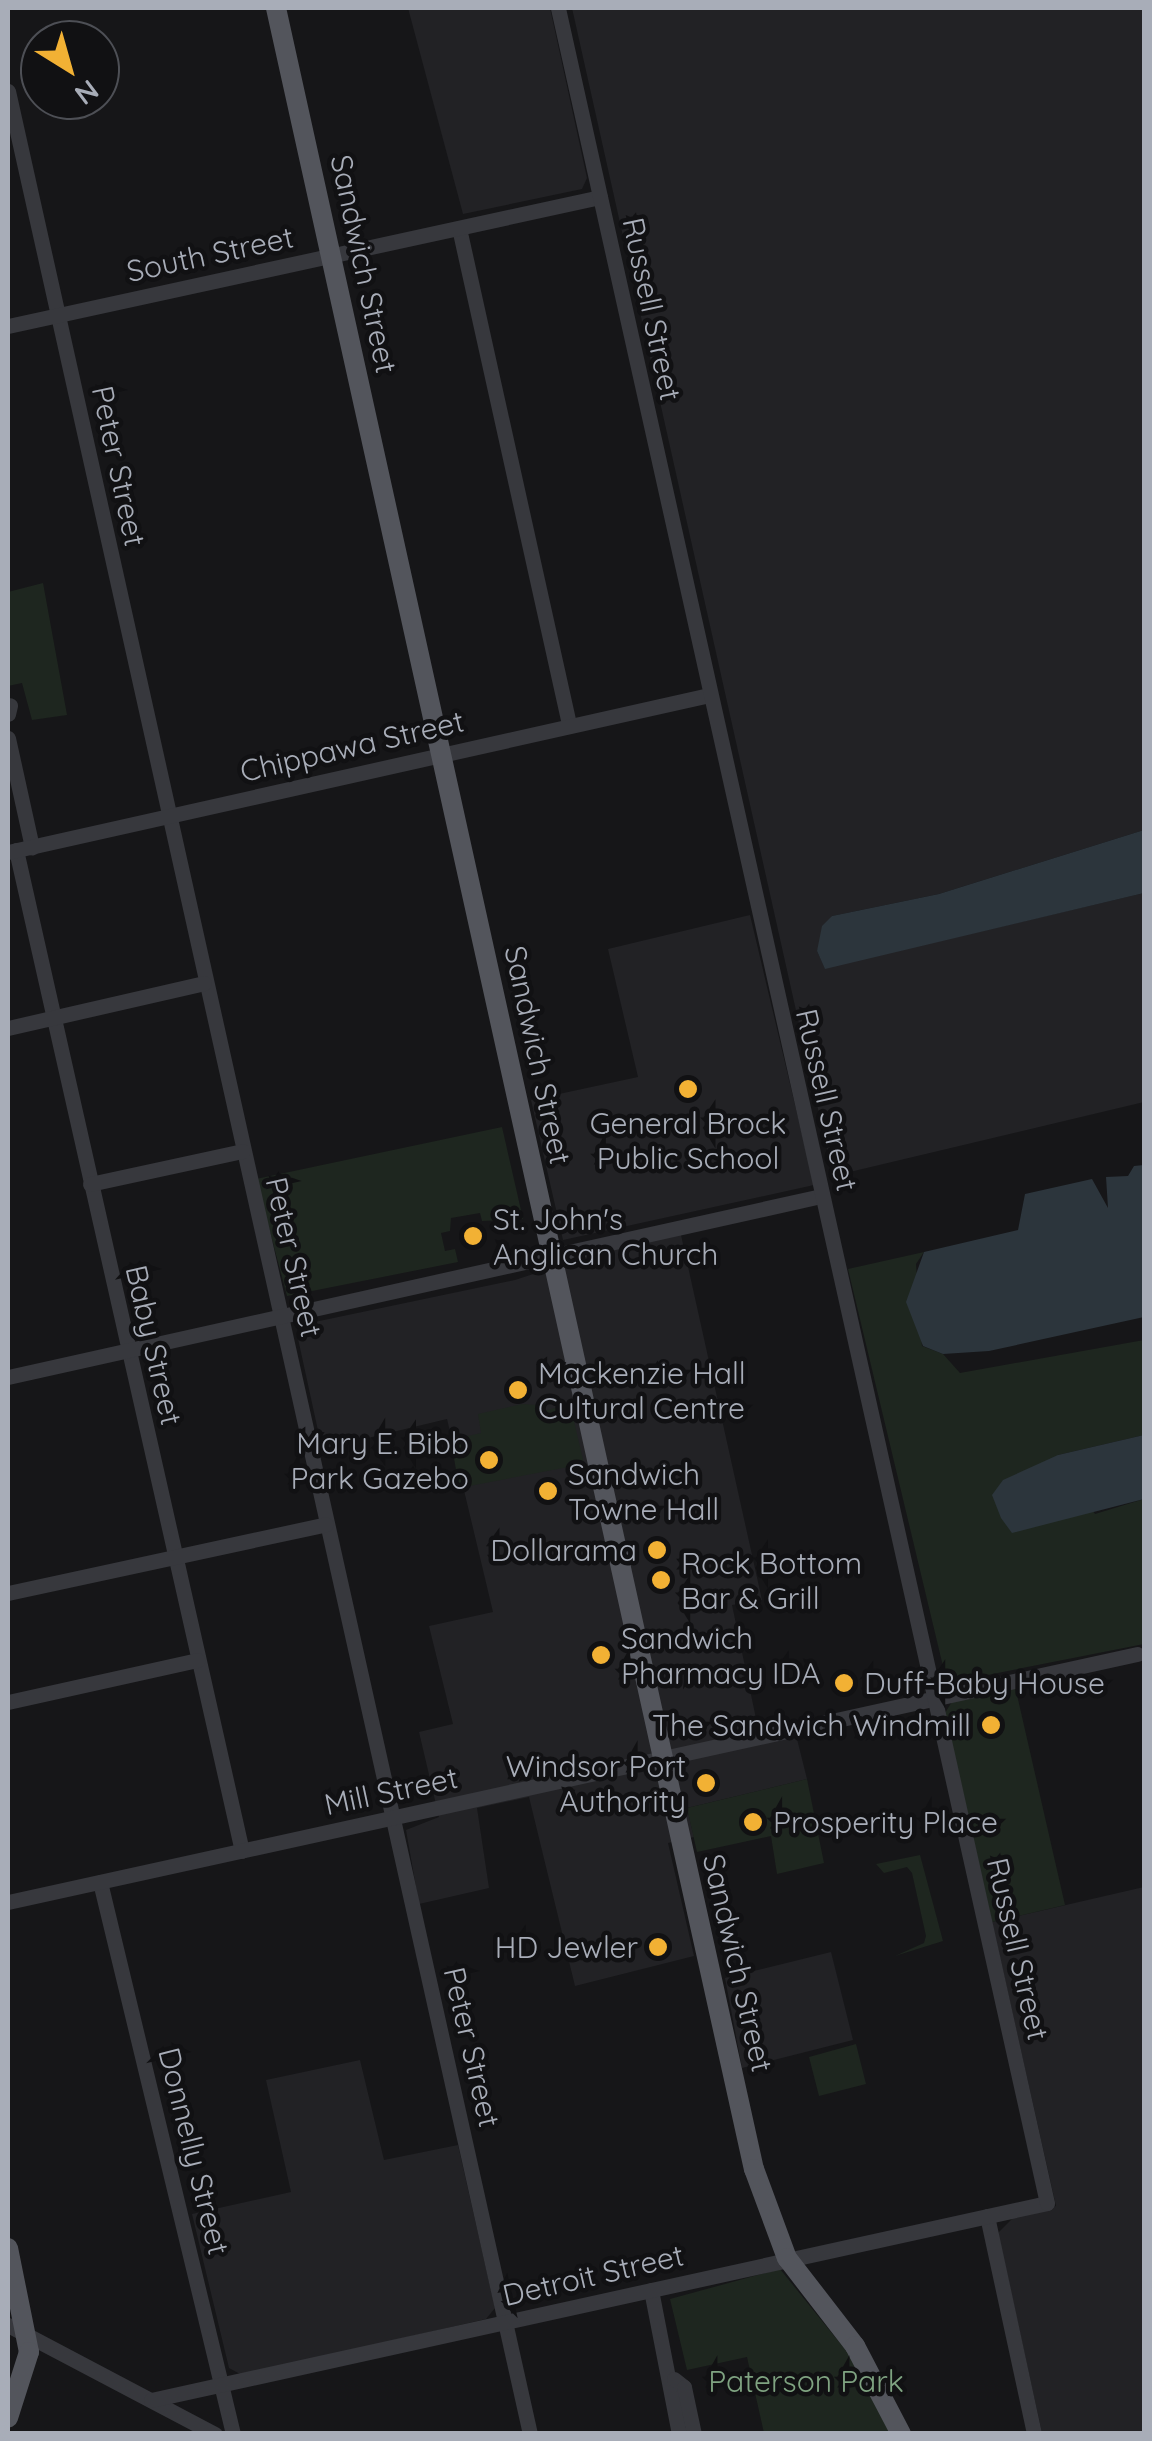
<!DOCTYPE html>
<style>
body{margin:0}
#map{position:relative;width:1152px;height:2441px;overflow:hidden;background:#161618;font-family:Quicksand,sans-serif}
div>[style]{position:absolute}
.built>*{inset:0;background:#222225}
.green>*{inset:0;background:#1e261f}
.water>*{inset:0;background:#2c353c}
.minor>*{height:15px;margin:-7.5px;padding:0 7.5px;transform-origin:7.5px;border-radius:7.5px;background:#37383d}
.major>*{height:20px;margin:-10px;padding:0 10px;transform-origin:10px;border-radius:10px;background:#53555c}
.dots>*{width:28px;height:28px;translate:-50% -50%;box-sizing:border-box;border:5px solid #111113;border-radius:50%}
span{translate:-50% -50%;white-space:nowrap;text-align:center;line-height:1.15;-webkit-text-stroke:9px #111113;paint-order:stroke}
.street-label{font-size:30px;color:#a8adb8}
.poi-label{font-size:30px;color:#a8adb8}
.left{translate:0 -50%;text-align:left}
.right{translate:-100% -50%;text-align:right}
.park-label{font-size:30px;color:#7fa381}
.frame{position:absolute;inset:0;border:10px solid #a8adb8;pointer-events:none}
.north{position:absolute;left:20px;top:20px;width:100px;height:100px;box-sizing:border-box;background:#111113;border:2px solid #4d4f55;border-radius:50%;rotate:143deg;font-size:28px;font-weight:700;line-height:40px;text-align:center;color:#a8adb8}
.north::after{content:'';display:block;margin:auto;width:35px;height:45px;background:#f2b134;clip-path:polygon(50% 0,100% 100%,50% 72%,0 100%)}
</style>
<div id="map">
<div class="built">
<div style="clip-path:polygon(408px 8px,550px 8px,587px 178px,582px 189px,463px 214px)"></div>
<div style="clip-path:polygon(572px 8px,1144px 8px,1144px 830px,939px 894px,832px 916px,817px 951px,825px 968px,1144px 893px,1144px 1102px,833px 1176px)"></div>
<div style="clip-path:polygon(750px 915px,814px 1185px,563px 1240px,531px 1100px,638px 1077px,608px 949px)"></div>
<div style="clip-path:polygon(679px 1226px,762px 1600px,732px 1605px,761px 1742px,796px 1735px,807px 1779px,687px 1808px,694px 1837px,668px 1843px,694px 1956px,575px 1986px,529px 1797px,477px 1808px,489px 1888px,419px 1904px,406px 1830px,439px 1817px,419px 1732px,453px 1724px,429px 1626px,493px 1612px,447px 1419px,322px 1449px,297px 1334px,305px 1324px,515px 1280px)"></div>
<div style="clip-path:polygon(1144px 1887px,1144px 2433px,1042px 2433px,998px 2233px,1015px 2216px,1056px 2206px,992px 1922px)"></div>
<div style="clip-path:polygon(831px 1952px,853px 2040px,742px 2068px,725px 1978px)"></div>
<div style="clip-path:polygon(360px 2060px,384px 2160px,458px 2145px,495px 2308px,486px 2319px,242px 2375px,229px 2368px,192px 2214px,291px 2192px,266px 2080px)"></div>
</div>
<div class="green">
<div style="clip-path:polygon(43px 583px,67px 715px,32px 720px,22px 683px,8px 686px,8px 592px)"></div>
<div style="clip-path:polygon(502px 1127px,523px 1219px,482px 1221px,480px 1213px,451px 1218px,450px 1231px,441px 1233px,445px 1251px,455px 1249px,458px 1262px,287px 1296px,256px 1179px)"></div>
<div style="clip-path:polygon(924px 1252px,916px 1264px,922px 1346px,943px 1354px,960px 1373px,1144px 1340px,1144px 1435px,1058px 1455px,1095px 1514px,1144px 1499px,1144px 1644px,947px 1683px,848px 1269px)"></div>
<div style="clip-path:polygon(522px 1404px,537px 1405px,540px 1412px,570px 1404px,584px 1464px,459px 1488px,451px 1440px,481px 1433px,478px 1414px)"></div>
<div style="clip-path:polygon(1015px 1686px,1065px 1905px,992px 1922px,945px 1713px,953px 1700px)"></div>
<div style="clip-path:polygon(807px 1779px,824px 1863px,777px 1874px,771px 1836px,697px 1852px,687px 1808px)"></div>
<div style="clip-path:polygon(920px 1855px,943px 1941px,895px 1956px,924px 1943px,926px 1936px,912px 1873px,907px 1867px,884px 1873px,876px 1864px)"></div>
<div style="clip-path:polygon(856px 2044px,866px 2084px,819px 2096px,809px 2057px)"></div>
<div style="clip-path:polygon(780px 2269px,852px 2358px,890px 2433px,764px 2433px,747px 2357px,687px 2370px,670px 2299px)"></div>
</div>
<div class="water">
<div style="clip-path:polygon(1144px 830px,1144px 893px,825px 969px,817px 951px,822px 926px,832px 916px,939px 894px)"></div>
<div style="clip-path:polygon(1144px 1165px,1144px 1317px,989px 1351px,943px 1354px,923px 1346px,906px 1302px,924px 1252px,1018px 1230px,1025px 1194px,1092px 1179px,1108px 1208px,1106px 1177px,1128px 1176px,1134px 1166px)"></div>
<div style="clip-path:polygon(1144px 1435px,1144px 1499px,1012px 1533px,1001px 1518px,992px 1495px,1003px 1480px,1058px 1455px)"></div>
</div>
<div class="minor">
<div style="left:8px;top:91px;width:2400px;rotate:77.44deg"></div>
<div style="left:459px;top:228px;width:508px;rotate:77.5deg"></div>
<div style="left:8px;top:326px;width:606px;rotate:-12.29deg"></div>
<div style="left:8px;top:714px;width:9px;rotate:-77deg"></div>
<div style="left:8px;top:738px;width:112px;rotate:77.6deg"></div>
<div style="left:16px;top:850px;width:1026px;rotate:77.28deg"></div>
<div style="left:8px;top:852px;width:718px;rotate:-12.62deg"></div>
<div style="left:8px;top:1028px;width:201px;rotate:-12.9deg"></div>
<div style="left:90px;top:1184px;width:156px;rotate:-12.2deg"></div>
<div style="left:8px;top:1377px;width:833px;rotate:-12.55deg"></div>
<div style="left:8px;top:1593px;width:325px;rotate:-12.2deg"></div>
<div style="left:8px;top:1702px;width:194px;rotate:-12.5deg"></div>
<div style="left:100px;top:1882px;width:568px;rotate:76.45deg"></div>
<div style="left:8px;top:1902px;width:1156px;rotate:-12.39deg"></div>
<div style="left:987px;top:2216px;width:223px;rotate:77.8deg"></div>
<div style="left:651px;top:2290px;width:147px;rotate:79deg"></div>
<div style="left:8px;top:2325px;width:234px;rotate:27.8deg"></div>
<div style="left:674px;top:2379px;width:13px;rotate:39deg"></div>
<div style="left:684px;top:2387px;width:48px;rotate:78deg"></div>
<div style="left:151px;top:2400px;width:917px;rotate:-12.4deg"></div>
<div style="left:1047px;top:2203px;width:2249px;rotate:-102.56deg"></div>
</div>
<div class="major">
<div style="left:276px;top:8px;width:2213px;rotate:77.53deg"></div>
<div style="left:754px;top:2169px;width:95px;rotate:69.7deg"></div>
<div style="left:787px;top:2258px;width:111px;rotate:52.3deg"></div>
<div style="left:855px;top:2346px;width:99px;rotate:62.4deg"></div>
<div style="left:8px;top:2248px;width:106px;rotate:78.6deg"></div>
<div style="left:29px;top:2352px;width:69px;rotate:107.7deg"></div>
</div>
<div class="dots">
<div style="left:688px;top:1089px;background:#f2b134"></div>
<div style="left:473px;top:1236px;background:#f2b134"></div>
<div style="left:518px;top:1390px;background:#f2b134"></div>
<div style="left:489px;top:1460px;background:#f2b134"></div>
<div style="left:548px;top:1491px;background:#f2b134"></div>
<div style="left:657px;top:1550px;background:#f2b134"></div>
<div style="left:661px;top:1580px;background:#f2b134"></div>
<div style="left:601px;top:1655px;background:#f2b134"></div>
<div style="left:844px;top:1683px;background:#f2b134"></div>
<div style="left:991px;top:1725px;background:#f2b134"></div>
<div style="left:706px;top:1783px;background:#f2b134"></div>
<div style="left:753px;top:1822px;background:#f2b134"></div>
<div style="left:658px;top:1947px;background:#f2b134"></div>
</div>
<div class="street-label">
<span style="left:210px;top:254px;rotate:-12deg">South Street</span>
<span style="left:364px;top:264px;rotate:78deg">Sandwich Street</span>
<span style="left:652px;top:309px;rotate:78deg">Russell Street</span>
<span style="left:119px;top:466px;rotate:78deg">Peter Street</span>
<span style="left:352px;top:746px;rotate:-13deg">Chippawa Street</span>
<span style="left:538px;top:1055px;rotate:78deg">Sandwich Street</span>
<span style="left:827px;top:1100px;rotate:77deg">Russell Street</span>
<span style="left:294px;top:1257px;rotate:77deg">Peter Street</span>
<span style="left:154px;top:1345px;rotate:77deg">Baby Street</span>
<span style="left:391px;top:1791px;rotate:-12deg">Mill Street</span>
<span style="left:1018px;top:1949px;rotate:77deg">Russell Street</span>
<span style="left:738px;top:1963px;rotate:77deg">Sandwich Street</span>
<span style="left:472px;top:2047px;rotate:77deg">Peter Street</span>
<span style="left:194px;top:2151px;rotate:76deg">Donnelly Street</span>
<span style="left:593px;top:2275px;rotate:-13deg">Detroit Street</span>
</div>
<div class="poi-label">
<span style="left:688px;top:1140px">General Brock<br>Public School</span>
<span class="left" style="left:493px;top:1236px">St. John's<br>Anglican Church</span>
<span class="left" style="left:538px;top:1390px">Mackenzie Hall<br>Cultural Centre</span>
<span class="right" style="left:469px;top:1460px">Mary E. Bibb<br>Park Gazebo</span>
<span class="left" style="left:568px;top:1491px">Sandwich<br>Towne Hall</span>
<span class="right" style="left:637px;top:1550px">Dollarama</span>
<span class="left" style="left:681px;top:1580px">Rock Bottom<br>Bar &amp; Grill</span>
<span class="left" style="left:621px;top:1655px">Sandwich<br>Pharmacy IDA</span>
<span class="left" style="left:864px;top:1683px">Duff-Baby House</span>
<span class="right" style="left:971px;top:1725px">The Sandwich Windmill</span>
<span class="right" style="left:686px;top:1783px">Windsor Port<br>Authority</span>
<span class="left" style="left:773px;top:1822px">Prosperity Place</span>
<span class="right" style="left:638px;top:1947px">HD Jewler</span>
</div>
<div class="park-label">
<span style="left:806px;top:2381px">Paterson Park</span>
</div>
<div class="frame"></div>
<div class="north">N</div>
</div>
